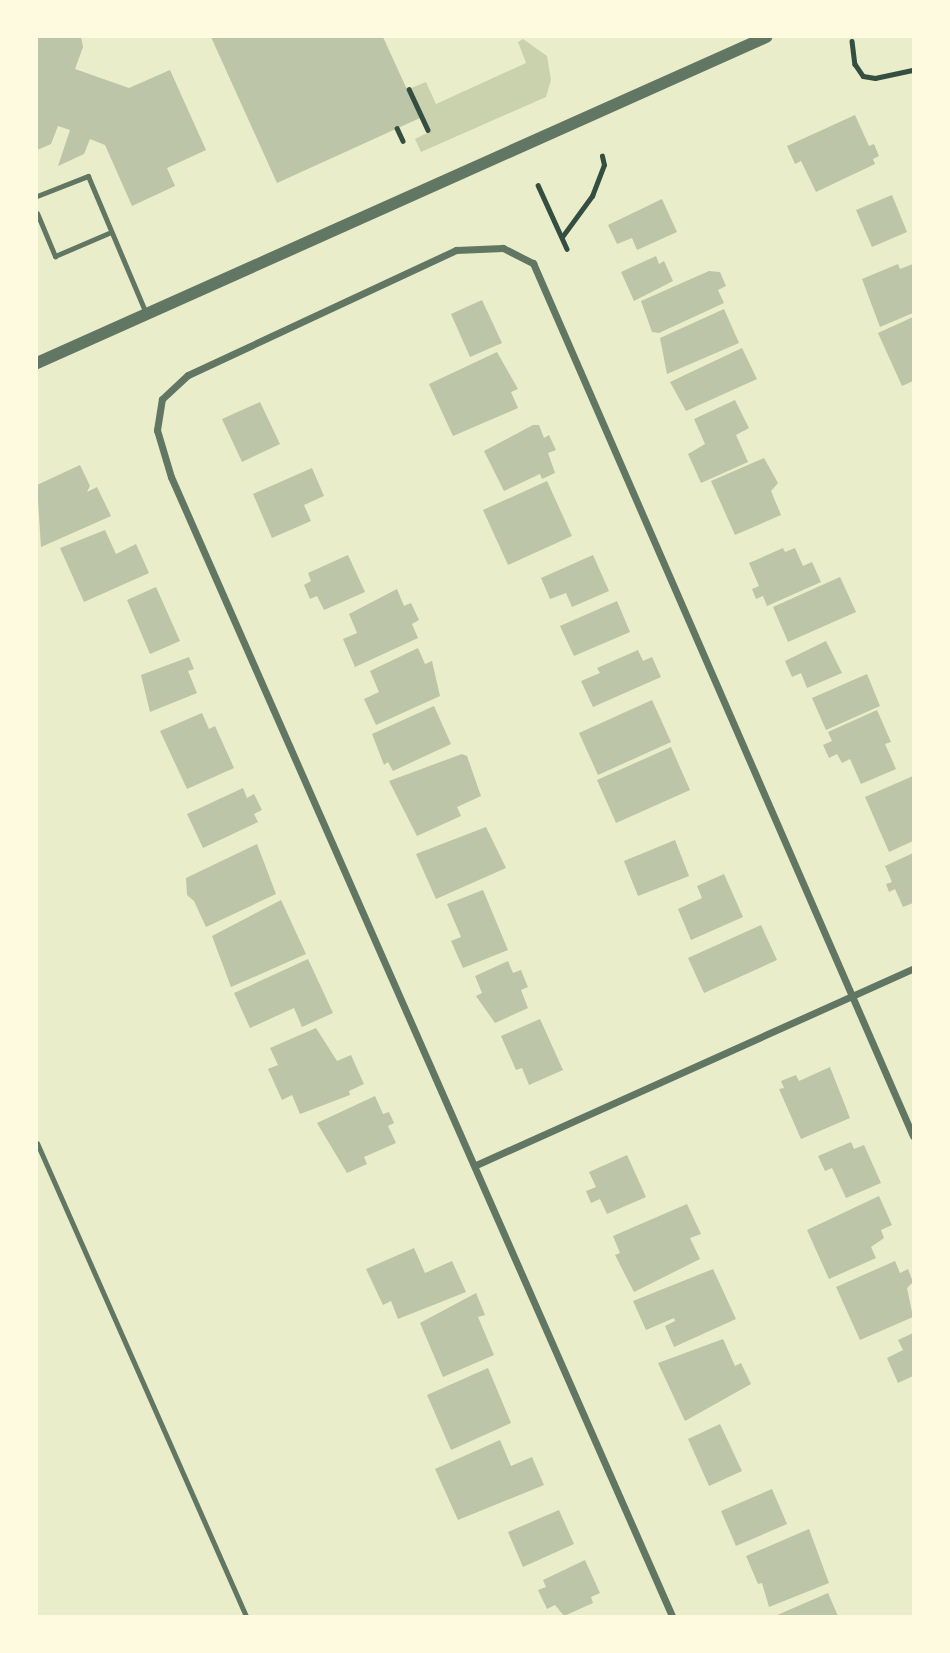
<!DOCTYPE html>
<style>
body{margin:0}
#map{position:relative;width:950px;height:1653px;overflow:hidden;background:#e9edc9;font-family:"Titillium Web",sans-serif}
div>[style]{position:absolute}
.green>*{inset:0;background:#cad2ad}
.building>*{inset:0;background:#bcc5a7}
.path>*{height:4.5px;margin:-2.25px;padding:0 2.25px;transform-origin:2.25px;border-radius:2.25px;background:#344e41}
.service>*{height:5px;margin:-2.5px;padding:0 2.5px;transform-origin:2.5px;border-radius:2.5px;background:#617663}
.minor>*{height:7px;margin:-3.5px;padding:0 3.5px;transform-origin:3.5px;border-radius:3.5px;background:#617663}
.tertiary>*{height:12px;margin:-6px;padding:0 6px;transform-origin:6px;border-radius:6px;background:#617663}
span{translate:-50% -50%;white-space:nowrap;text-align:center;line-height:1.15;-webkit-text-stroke:6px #fefae0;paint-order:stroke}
.frame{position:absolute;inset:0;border:38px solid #fefae0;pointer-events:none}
</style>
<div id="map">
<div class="green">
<div style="clip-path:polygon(523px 39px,547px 56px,551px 80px,546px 97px,421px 152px,415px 139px,431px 131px,411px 88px,426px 82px,436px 104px,526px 63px,518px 42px)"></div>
</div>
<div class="building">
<div style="clip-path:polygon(37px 37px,81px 37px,83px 47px,75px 69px,129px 88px,170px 70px,206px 150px,167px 168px,175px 186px,132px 206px,105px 145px,90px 139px,84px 154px,58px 166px,70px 130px,58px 126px,51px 144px,37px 150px)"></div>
<div style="clip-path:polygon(211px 37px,383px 37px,420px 118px,277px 183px)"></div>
<div style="clip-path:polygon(855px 115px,869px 146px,874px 144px,879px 156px,873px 159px,875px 164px,816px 192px,801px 161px,795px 164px,787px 146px)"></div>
<div style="clip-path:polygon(892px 195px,907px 232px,872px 247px,856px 210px)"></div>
<div style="clip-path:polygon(662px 199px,677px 232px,637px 250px,632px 238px,617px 244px,608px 225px)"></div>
<div style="clip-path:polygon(656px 256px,659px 264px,664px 261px,673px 281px,634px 301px,621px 272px)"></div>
<div style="clip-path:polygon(898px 264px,900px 269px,913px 264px,913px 313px,880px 327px,862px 279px)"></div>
<div style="clip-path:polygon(709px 271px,720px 272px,726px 286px,718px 290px,724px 303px,659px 333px,652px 332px,641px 301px)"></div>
<div style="clip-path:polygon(482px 300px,502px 343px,470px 357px,451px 314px)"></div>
<div style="clip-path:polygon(724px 309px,739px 343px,667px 374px,660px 338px)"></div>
<div style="clip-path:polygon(913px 317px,913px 381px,902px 386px,878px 333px)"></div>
<div style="clip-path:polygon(742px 348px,757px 379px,686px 411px,670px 382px)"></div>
<div style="clip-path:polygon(497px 352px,518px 389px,511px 392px,518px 408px,453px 436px,429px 384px)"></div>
<div style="clip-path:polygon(735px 400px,749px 428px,736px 435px,748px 462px,701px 483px,688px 454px,705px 444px,694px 419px)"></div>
<div style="clip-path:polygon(260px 402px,280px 444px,242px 462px,222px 419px)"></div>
<div style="clip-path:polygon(533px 425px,539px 425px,544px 438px,549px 435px,556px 450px,548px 453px,555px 473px,542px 479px,540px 474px,504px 491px,484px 451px)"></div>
<div style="clip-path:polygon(764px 458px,778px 483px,771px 491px,781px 515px,735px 535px,711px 481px)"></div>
<div style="clip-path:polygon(80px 465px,90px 486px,87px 492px,97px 487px,111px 516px,41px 547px,37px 485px)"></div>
<div style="clip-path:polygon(312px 468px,324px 496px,304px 505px,311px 521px,272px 538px,253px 494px)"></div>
<div style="clip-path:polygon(547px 481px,572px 536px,508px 565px,483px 510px)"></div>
<div style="clip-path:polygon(105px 530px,116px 554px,136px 544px,149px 573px,84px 602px,60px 548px)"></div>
<div style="clip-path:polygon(783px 548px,785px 552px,795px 548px,803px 566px,812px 562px,821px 582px,767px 606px,763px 596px,756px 599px,752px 589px,759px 586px,749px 563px)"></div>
<div style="clip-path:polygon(348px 555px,365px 592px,324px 610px,317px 596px,310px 599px,304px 585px,311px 581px,308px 573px)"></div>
<div style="clip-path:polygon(593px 555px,609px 591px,572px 607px,566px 593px,550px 599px,541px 578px)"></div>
<div style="clip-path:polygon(840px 577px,856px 612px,788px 642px,773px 607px)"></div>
<div style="clip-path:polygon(156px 587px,180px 641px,150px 654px,127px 600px)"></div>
<div style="clip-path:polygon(397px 589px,404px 606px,411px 603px,419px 620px,412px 624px,418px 638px,355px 667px,343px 639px,357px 633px,349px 614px)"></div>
<div style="clip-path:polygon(617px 601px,630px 632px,574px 656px,560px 626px)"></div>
<div style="clip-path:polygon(826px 641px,842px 673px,807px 688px,801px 673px,792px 677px,785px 661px)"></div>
<div style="clip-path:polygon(418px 648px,425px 664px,432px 661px,440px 696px,376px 725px,364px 699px,379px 692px,370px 671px)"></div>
<div style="clip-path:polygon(638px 650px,643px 661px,652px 657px,661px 677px,593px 707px,581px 681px,600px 673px,597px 668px)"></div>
<div style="clip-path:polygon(189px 657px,194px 669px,188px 671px,197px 693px,150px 712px,141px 675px)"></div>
<div style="clip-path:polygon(867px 674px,880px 706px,826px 730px,812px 698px)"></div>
<div style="clip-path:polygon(652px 700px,671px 742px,598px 775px,579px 733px)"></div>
<div style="clip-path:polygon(434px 706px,451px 744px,393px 771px,388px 762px,384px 765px,372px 734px)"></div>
<div style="clip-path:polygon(877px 710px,891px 742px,885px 744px,896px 769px,861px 784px,850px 759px,842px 763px,837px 754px,829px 758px,823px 745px,832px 741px,828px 732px)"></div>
<div style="clip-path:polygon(202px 713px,209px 729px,215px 726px,234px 768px,187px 789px,160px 731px)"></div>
<div style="clip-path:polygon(671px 747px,690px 790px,616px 823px,597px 780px)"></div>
<div style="clip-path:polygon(462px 754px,467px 756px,481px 796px,457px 807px,461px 816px,417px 836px,389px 781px)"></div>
<div style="clip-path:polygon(913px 776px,913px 841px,889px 852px,865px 797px)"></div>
<div style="clip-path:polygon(243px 788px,247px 798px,254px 794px,262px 810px,254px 814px,258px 822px,203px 848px,187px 814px)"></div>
<div style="clip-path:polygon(486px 827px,506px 868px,436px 899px,416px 854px)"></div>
<div style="clip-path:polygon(675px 840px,689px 876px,638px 896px,624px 861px)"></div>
<div style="clip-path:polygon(257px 844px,276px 894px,206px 927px,194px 901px,187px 895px,186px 878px)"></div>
<div style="clip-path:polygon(913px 853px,913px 903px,903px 907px,895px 889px,889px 892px,886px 884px,892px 882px,885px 866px)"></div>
<div style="clip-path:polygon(724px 874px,743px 917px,691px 940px,678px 909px,702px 898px,697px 886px)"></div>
<div style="clip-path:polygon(483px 890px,508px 950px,463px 968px,451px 941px,461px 937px,447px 904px)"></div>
<div style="clip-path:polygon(281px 900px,306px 954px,231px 987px,212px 936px)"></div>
<div style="clip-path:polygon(761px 925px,777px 960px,704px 993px,688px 958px)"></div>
<div style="clip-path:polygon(308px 959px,333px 1013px,302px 1027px,294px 1008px,250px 1028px,234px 993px)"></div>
<div style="clip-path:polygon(508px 961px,513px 973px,521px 970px,528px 987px,521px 990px,528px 1008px,495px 1023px,476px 996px,482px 993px,475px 976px)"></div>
<div style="clip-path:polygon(540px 1019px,563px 1070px,529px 1085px,522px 1068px,516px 1070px,501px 1036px)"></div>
<div style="clip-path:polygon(316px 1028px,337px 1061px,351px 1055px,364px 1084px,349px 1091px,350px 1095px,300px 1114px,292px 1095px,282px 1100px,268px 1069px,278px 1065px,270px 1048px)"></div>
<div style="clip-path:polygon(830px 1067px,850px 1118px,801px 1139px,779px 1089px,784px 1088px,781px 1081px,796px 1075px,799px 1081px)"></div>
<div style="clip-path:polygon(375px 1096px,383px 1114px,389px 1112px,394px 1123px,388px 1126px,396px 1143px,364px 1157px,367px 1164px,347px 1173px,317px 1123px)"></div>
<div style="clip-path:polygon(851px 1142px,854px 1149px,864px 1145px,881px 1183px,846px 1198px,832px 1168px,825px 1171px,818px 1156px)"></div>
<div style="clip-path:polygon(627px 1155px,646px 1197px,607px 1214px,600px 1199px,591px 1203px,586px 1191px,596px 1187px,589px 1172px)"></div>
<div style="clip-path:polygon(879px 1196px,892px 1225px,881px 1230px,884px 1238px,871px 1247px,876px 1258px,829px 1279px,807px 1230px)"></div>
<div style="clip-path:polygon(687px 1204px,701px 1234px,690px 1238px,700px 1259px,634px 1292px,615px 1255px,620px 1253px,613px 1236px)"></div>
<div style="clip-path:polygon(414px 1248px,425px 1273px,452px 1261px,466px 1292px,398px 1319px,391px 1301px,383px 1305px,366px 1269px)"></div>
<div style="clip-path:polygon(895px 1261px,900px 1273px,908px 1269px,913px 1282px,907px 1288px,913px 1317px,860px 1340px,836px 1287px)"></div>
<div style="clip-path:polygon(713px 1269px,736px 1319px,674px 1347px,665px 1326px,675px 1321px,674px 1318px,646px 1330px,633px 1301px)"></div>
<div style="clip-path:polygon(476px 1293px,485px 1315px,478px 1317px,494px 1355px,443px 1377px,420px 1323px)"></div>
<div style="clip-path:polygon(913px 1333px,913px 1376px,898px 1383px,887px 1358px,903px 1350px,898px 1340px)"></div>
<div style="clip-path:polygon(723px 1339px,735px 1366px,741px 1363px,751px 1384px,685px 1421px,658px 1363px)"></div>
<div style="clip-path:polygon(488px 1368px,511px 1423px,451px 1450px,427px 1395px)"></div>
<div style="clip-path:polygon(720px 1424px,742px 1471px,709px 1486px,688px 1439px)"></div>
<div style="clip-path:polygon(500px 1440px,511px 1466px,532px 1457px,544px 1485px,458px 1520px,435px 1469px)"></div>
<div style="clip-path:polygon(772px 1489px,787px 1524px,736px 1546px,721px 1511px)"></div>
<div style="clip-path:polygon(559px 1510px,574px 1544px,523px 1567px,508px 1532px)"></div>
<div style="clip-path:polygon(809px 1529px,829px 1583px,769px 1607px,762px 1583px,758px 1584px,746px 1556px)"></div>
<div style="clip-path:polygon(585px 1560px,600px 1593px,591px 1597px,593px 1603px,564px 1616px,555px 1605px,547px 1609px,538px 1590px,546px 1587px,543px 1580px)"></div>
<div style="clip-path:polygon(828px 1593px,838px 1616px,775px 1616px)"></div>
</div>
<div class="path">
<div style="left:852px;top:41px;width:23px;rotate:83deg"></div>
<div style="left:855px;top:64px;width:14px;rotate:56deg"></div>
<div style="left:863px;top:76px;width:12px;rotate:9deg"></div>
<div style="left:875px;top:78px;width:39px;rotate:-12deg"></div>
<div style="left:409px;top:89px;width:45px;rotate:65.1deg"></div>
<div style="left:397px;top:128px;width:14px;rotate:65deg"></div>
<div style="left:538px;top:185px;width:70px;rotate:65.6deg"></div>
<div style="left:562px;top:237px;width:51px;rotate:-53.8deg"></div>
<div style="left:592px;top:196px;width:33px;rotate:-69deg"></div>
<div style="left:604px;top:165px;width:9px;rotate:-103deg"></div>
</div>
<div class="service">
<div style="left:37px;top:196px;width:55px;rotate:-21.4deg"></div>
<div style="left:88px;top:176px;width:149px;rotate:67.1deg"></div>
<div style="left:37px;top:213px;width:47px;rotate:67.3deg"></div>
<div style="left:55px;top:256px;width:61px;rotate:-23.2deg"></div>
<div style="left:37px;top:1143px;width:517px;rotate:66.16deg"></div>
</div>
<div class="minor">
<div style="left:476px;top:1165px;width:479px;rotate:-24.2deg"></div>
<div style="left:672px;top:1616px;width:1244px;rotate:-113.74deg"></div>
<div style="left:171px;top:477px;width:49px;rotate:-106.6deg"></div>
<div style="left:157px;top:430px;width:31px;rotate:-81deg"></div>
<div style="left:162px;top:399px;width:35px;rotate:-43deg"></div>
<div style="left:188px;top:375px;width:296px;rotate:-25deg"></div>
<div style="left:456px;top:250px;width:47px;rotate:-2.4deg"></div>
<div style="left:503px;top:248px;width:34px;rotate:27deg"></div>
<div style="left:533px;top:263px;width:952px;rotate:66.48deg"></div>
</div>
<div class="tertiary">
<div style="left:37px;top:363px;width:799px;rotate:-24.09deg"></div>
</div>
<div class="frame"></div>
</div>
